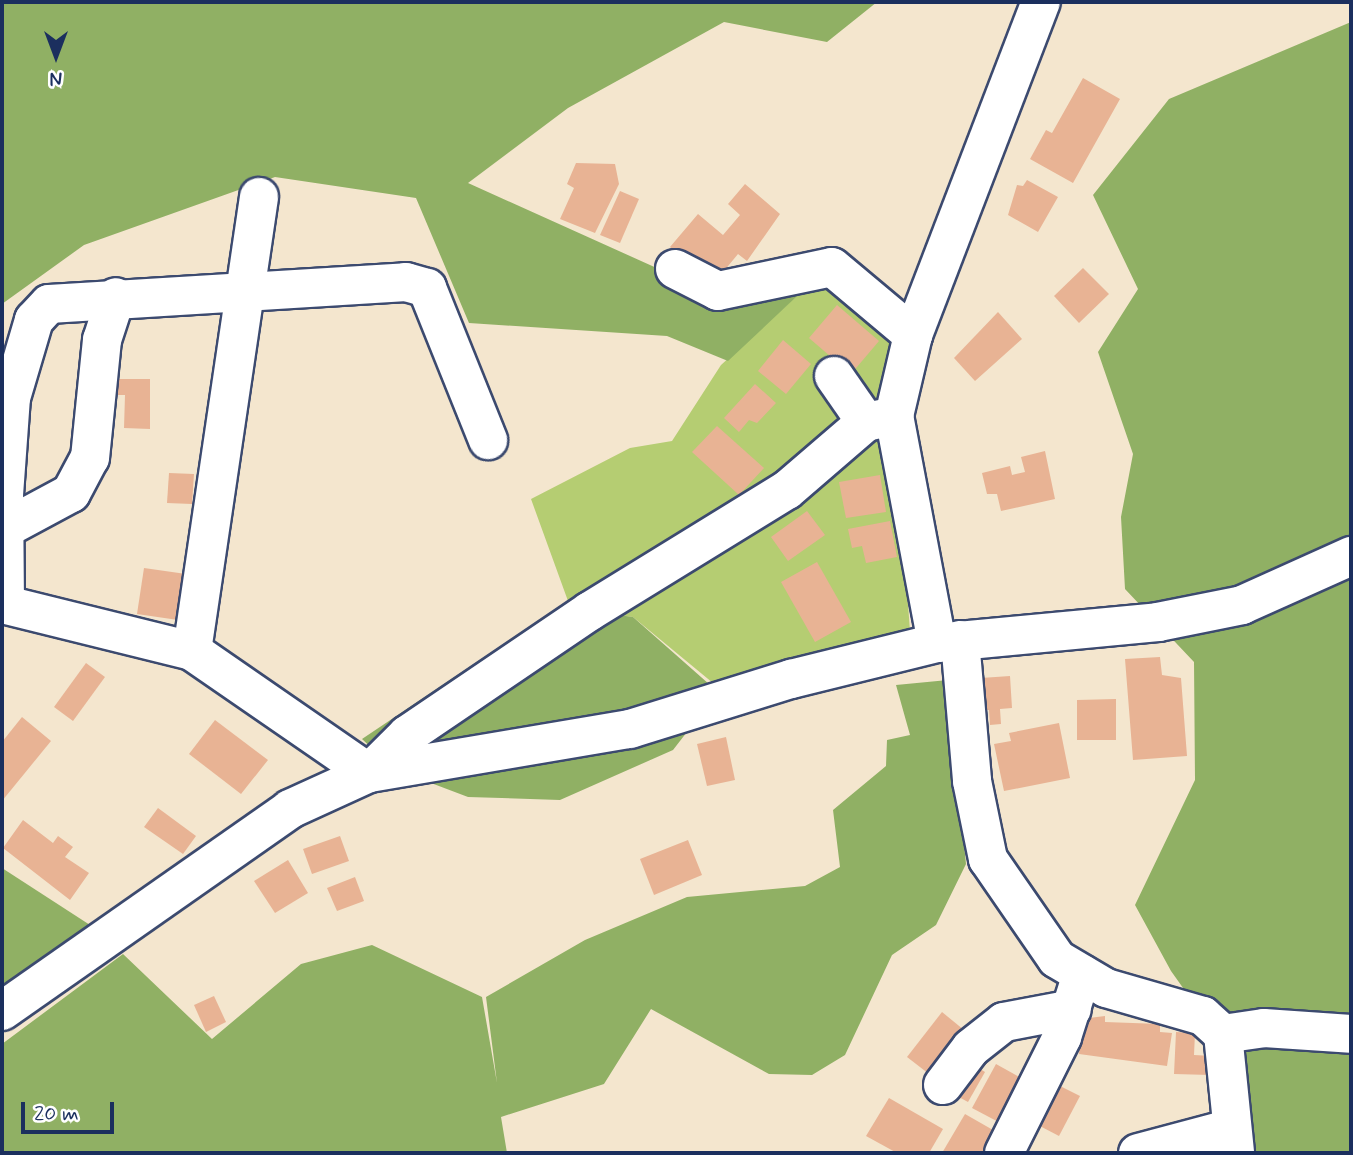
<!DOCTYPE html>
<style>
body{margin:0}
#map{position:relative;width:1353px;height:1155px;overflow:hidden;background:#f4e6ce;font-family:Mynerve,sans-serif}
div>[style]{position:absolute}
.green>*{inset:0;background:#b5cd72}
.forest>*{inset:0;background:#90b064}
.building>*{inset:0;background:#e8b394}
.roads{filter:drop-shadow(2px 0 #3c4a6f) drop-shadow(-2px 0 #3c4a6f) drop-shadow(0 2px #3c4a6f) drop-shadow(0 -2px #3c4a6f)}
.minor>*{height:38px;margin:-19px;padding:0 19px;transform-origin:19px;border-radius:19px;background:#fff}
span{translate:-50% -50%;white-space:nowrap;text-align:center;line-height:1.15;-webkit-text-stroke:5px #fff;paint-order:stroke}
.frame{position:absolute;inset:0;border:4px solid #1b2f5e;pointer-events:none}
.north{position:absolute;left:21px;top:21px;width:70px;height:70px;-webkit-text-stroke:5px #fff;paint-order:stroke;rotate:180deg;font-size:19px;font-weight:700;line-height:28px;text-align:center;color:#1b2f5e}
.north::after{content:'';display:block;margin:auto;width:24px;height:32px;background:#1b2f5e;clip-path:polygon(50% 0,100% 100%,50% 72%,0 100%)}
.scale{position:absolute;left:21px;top:1102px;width:93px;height:32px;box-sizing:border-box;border:4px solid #1b2f5e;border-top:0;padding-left:9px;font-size:21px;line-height:24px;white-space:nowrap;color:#1b2f5e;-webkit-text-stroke:5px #fff;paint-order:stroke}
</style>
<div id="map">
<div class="green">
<div style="clip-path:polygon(834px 270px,908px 331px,894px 416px,910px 631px,719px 688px,633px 617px,590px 611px,568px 601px,531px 499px,630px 448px,672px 441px,721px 365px,812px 282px)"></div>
</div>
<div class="forest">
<div style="clip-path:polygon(2px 2px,877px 2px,827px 42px,724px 22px,568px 108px,468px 183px,721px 297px,812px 282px,728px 361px,667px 336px,469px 323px,416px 198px,275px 177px,84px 245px,2px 304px)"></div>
<div style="clip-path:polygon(1351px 22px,1351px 1036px,1203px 1016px,1171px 971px,1135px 905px,1195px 780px,1194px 662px,1125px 589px,1121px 517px,1133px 454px,1098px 352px,1138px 289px,1093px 195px,1169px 99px)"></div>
<div style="clip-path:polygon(568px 601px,590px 611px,633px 617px,718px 692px,673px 750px,560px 800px,468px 797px,394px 769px,362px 739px)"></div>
<div style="clip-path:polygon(948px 680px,966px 864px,936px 925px,892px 955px,845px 1055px,812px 1075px,769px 1074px,651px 1009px,604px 1084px,501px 1117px,507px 1153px,2px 1153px,2px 1044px,123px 954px,212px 1039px,301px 964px,372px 945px,482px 997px,497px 1083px,486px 997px,585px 940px,687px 897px,805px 886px,840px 867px,833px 810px,886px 766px,887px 740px,910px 735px,896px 685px)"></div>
<div style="clip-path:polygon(2px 868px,90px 925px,2px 991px)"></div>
<div style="clip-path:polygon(1226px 1035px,1351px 1039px,1351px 1153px,1238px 1153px)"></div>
</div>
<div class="building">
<div style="clip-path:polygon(1083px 78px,1120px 99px,1073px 183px,1030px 159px,1046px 130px,1052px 133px)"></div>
<div style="clip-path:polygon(576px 163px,615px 164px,619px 184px,595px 233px,560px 219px,574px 188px,567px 184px)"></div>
<div style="clip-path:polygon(1027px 180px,1058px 197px,1038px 232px,1008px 215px,1017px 185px,1023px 186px)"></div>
<div style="clip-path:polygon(745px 184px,780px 214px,747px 261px,738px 254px,714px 283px,670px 247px,698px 214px,723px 235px,740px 215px,728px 204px)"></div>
<div style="clip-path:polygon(620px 191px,639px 199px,620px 243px,600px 235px)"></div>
<div style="clip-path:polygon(1083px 268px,1109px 294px,1079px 323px,1054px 296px)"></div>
<div style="clip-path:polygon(837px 305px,879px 341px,851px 374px,809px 338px)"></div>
<div style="clip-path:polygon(998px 312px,1022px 339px,975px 381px,954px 358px)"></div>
<div style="clip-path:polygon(783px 340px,811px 364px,786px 394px,758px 371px)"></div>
<div style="clip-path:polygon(118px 379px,150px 379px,150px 429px,124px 428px,125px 395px,118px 395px)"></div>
<div style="clip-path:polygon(755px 384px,776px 403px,757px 423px,749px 420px,739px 432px,724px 418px)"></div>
<div style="clip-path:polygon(717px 426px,764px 468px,739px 495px,692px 452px)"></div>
<div style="clip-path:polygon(1045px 451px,1055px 499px,1001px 511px,997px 494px,987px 494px,982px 473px,1010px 466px,1012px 475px,1025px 472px,1021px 457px)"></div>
<div style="clip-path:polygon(169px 473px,194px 474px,192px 504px,167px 503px)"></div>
<div style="clip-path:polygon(880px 475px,886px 512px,846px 518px,839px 482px)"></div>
<div style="clip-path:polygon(807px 511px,825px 535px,788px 561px,771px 537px)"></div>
<div style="clip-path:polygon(890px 521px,897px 557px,866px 563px,862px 546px,852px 548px,848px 529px)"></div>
<div style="clip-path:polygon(817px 562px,851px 622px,815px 642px,781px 582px)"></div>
<div style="clip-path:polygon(144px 568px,186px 574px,178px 620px,137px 614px)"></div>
<div style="clip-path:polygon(1160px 657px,1162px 675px,1181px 678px,1187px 756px,1133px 760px,1125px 659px)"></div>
<div style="clip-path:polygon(86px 663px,105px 677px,73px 721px,54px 707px)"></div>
<div style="clip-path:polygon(1010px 676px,1012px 708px,1000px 709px,1001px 724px,990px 725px,989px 710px,982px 710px,981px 678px)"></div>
<div style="clip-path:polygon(1116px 699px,1116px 740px,1077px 740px,1077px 700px)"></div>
<div style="clip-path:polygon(22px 717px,51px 741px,2px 801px,2px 742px)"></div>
<div style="clip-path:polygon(215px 720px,268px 760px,241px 794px,189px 754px)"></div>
<div style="clip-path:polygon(1059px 723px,1070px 778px,1004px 791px,994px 744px,1011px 741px,1009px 733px)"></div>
<div style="clip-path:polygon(726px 737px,735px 780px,707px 786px,697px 744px)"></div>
<div style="clip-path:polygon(158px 808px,196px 836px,183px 854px,144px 827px)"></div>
<div style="clip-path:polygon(23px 820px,53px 843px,58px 836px,73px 847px,65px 857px,89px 873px,70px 900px,3px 848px)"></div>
<div style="clip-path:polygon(340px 836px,349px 861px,312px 874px,303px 849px)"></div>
<div style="clip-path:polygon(688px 840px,702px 875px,654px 895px,640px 859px)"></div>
<div style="clip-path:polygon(288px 860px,308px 893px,275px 913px,254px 881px)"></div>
<div style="clip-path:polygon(355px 877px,364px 901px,337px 911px,327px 888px)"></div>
<div style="clip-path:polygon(214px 996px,226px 1022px,206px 1032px,194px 1005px)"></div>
<div style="clip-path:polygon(942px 1012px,964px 1030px,929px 1074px,907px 1057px)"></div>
<div style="clip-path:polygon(1105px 1016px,1105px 1022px,1160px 1024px,1160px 1032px,1172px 1033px,1167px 1066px,1079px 1054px,1081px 1019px)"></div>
<div style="clip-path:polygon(1176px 1032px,1195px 1033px,1194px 1055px,1212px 1056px,1210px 1075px,1174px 1074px)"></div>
<div style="clip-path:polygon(972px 1064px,985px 1072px,968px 1102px,955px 1095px)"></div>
<div style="clip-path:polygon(996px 1064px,1030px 1083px,1006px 1126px,972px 1108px)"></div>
<div style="clip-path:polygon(1056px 1084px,1080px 1096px,1059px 1136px,1036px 1124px)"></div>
<div style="clip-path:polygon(889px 1098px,943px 1129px,929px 1153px,897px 1153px,866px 1136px)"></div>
<div style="clip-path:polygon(965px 1114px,1000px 1134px,989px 1153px,942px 1153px)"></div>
</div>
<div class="roads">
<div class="minor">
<div style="left:675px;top:269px;width:48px;rotate:27.1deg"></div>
<div style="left:718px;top:291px;width:116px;rotate:-11.9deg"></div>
<div style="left:832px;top:267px;width:106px;rotate:40deg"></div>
<div style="left:834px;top:376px;width:56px;rotate:55.2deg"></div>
<div style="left:4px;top:529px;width:76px;rotate:-28.2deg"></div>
<div style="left:71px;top:493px;width:40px;rotate:-62deg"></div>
<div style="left:90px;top:458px;width:119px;rotate:-84.2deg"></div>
<div style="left:102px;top:340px;width:45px;rotate:-72deg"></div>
<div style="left:2px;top:604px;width:196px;rotate:13.9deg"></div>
<div style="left:192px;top:651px;width:215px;rotate:34.6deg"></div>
<div style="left:369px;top:773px;width:54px;rotate:-45deg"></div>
<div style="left:407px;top:735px;width:221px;rotate:-34.1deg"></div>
<div style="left:590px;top:611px;width:231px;rotate:-31.6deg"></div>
<div style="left:787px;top:490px;width:104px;rotate:-40.7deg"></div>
<div style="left:866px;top:422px;width:29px;rotate:-12deg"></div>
<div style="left:5px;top:604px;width:109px;rotate:-90.5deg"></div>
<div style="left:4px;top:495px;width:97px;rotate:-85.9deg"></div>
<div style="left:11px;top:398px;width:81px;rotate:-73.6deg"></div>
<div style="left:34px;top:320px;width:22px;rotate:-47deg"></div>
<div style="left:49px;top:304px;width:358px;rotate:-3.5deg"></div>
<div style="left:406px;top:282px;width:22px;rotate:16deg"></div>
<div style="left:427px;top:288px;width:164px;rotate:68.1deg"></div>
<div style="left:960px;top:640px;width:142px;rotate:85.1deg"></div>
<div style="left:972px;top:781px;width:80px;rotate:78.4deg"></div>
<div style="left:988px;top:859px;width:121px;rotate:55.4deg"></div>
<div style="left:1057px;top:959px;width:57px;rotate:30.6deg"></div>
<div style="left:1106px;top:988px;width:101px;rotate:16.1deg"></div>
<div style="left:1203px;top:1016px;width:27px;rotate:42deg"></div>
<div style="left:1223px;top:1034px;width:120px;rotate:84.2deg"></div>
<div style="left:937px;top:643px;width:231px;rotate:-100.7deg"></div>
<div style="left:894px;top:416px;width:83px;rotate:-76.8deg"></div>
<div style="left:913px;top:335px;width:357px;rotate:-69deg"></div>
<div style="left:192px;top:651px;width:459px;rotate:-81.6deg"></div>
<div style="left:2px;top:1011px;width:352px;rotate:-35deg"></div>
<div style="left:290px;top:809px;width:87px;rotate:-24.5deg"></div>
<div style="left:369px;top:773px;width:265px;rotate:-9.6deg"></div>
<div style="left:630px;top:729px;width:169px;rotate:-17.3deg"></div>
<div style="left:791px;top:679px;width:150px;rotate:-13.9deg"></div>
<div style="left:937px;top:643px;width:222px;rotate:-5.4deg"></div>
<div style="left:1158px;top:622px;width:86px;rotate:-11.4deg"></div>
<div style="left:1242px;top:605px;width:120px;rotate:-24.2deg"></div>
<div style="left:1223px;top:1034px;width:41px;rotate:-8.3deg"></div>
<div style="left:1264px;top:1028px;width:87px;rotate:3.9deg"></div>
<div style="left:943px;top:1085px;width:46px;rotate:-52.9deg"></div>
<div style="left:971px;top:1048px;width:42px;rotate:-38.2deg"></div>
<div style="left:1004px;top:1022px;width:69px;rotate:-10.8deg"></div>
<div style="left:1004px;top:1153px;width:130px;rotate:-63.4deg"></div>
<div style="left:1062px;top:1037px;width:66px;rotate:-72.4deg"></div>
<div style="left:1138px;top:1153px;width:97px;rotate:-14.9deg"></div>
</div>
</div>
<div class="frame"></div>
<div class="north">N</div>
<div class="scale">20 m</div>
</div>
